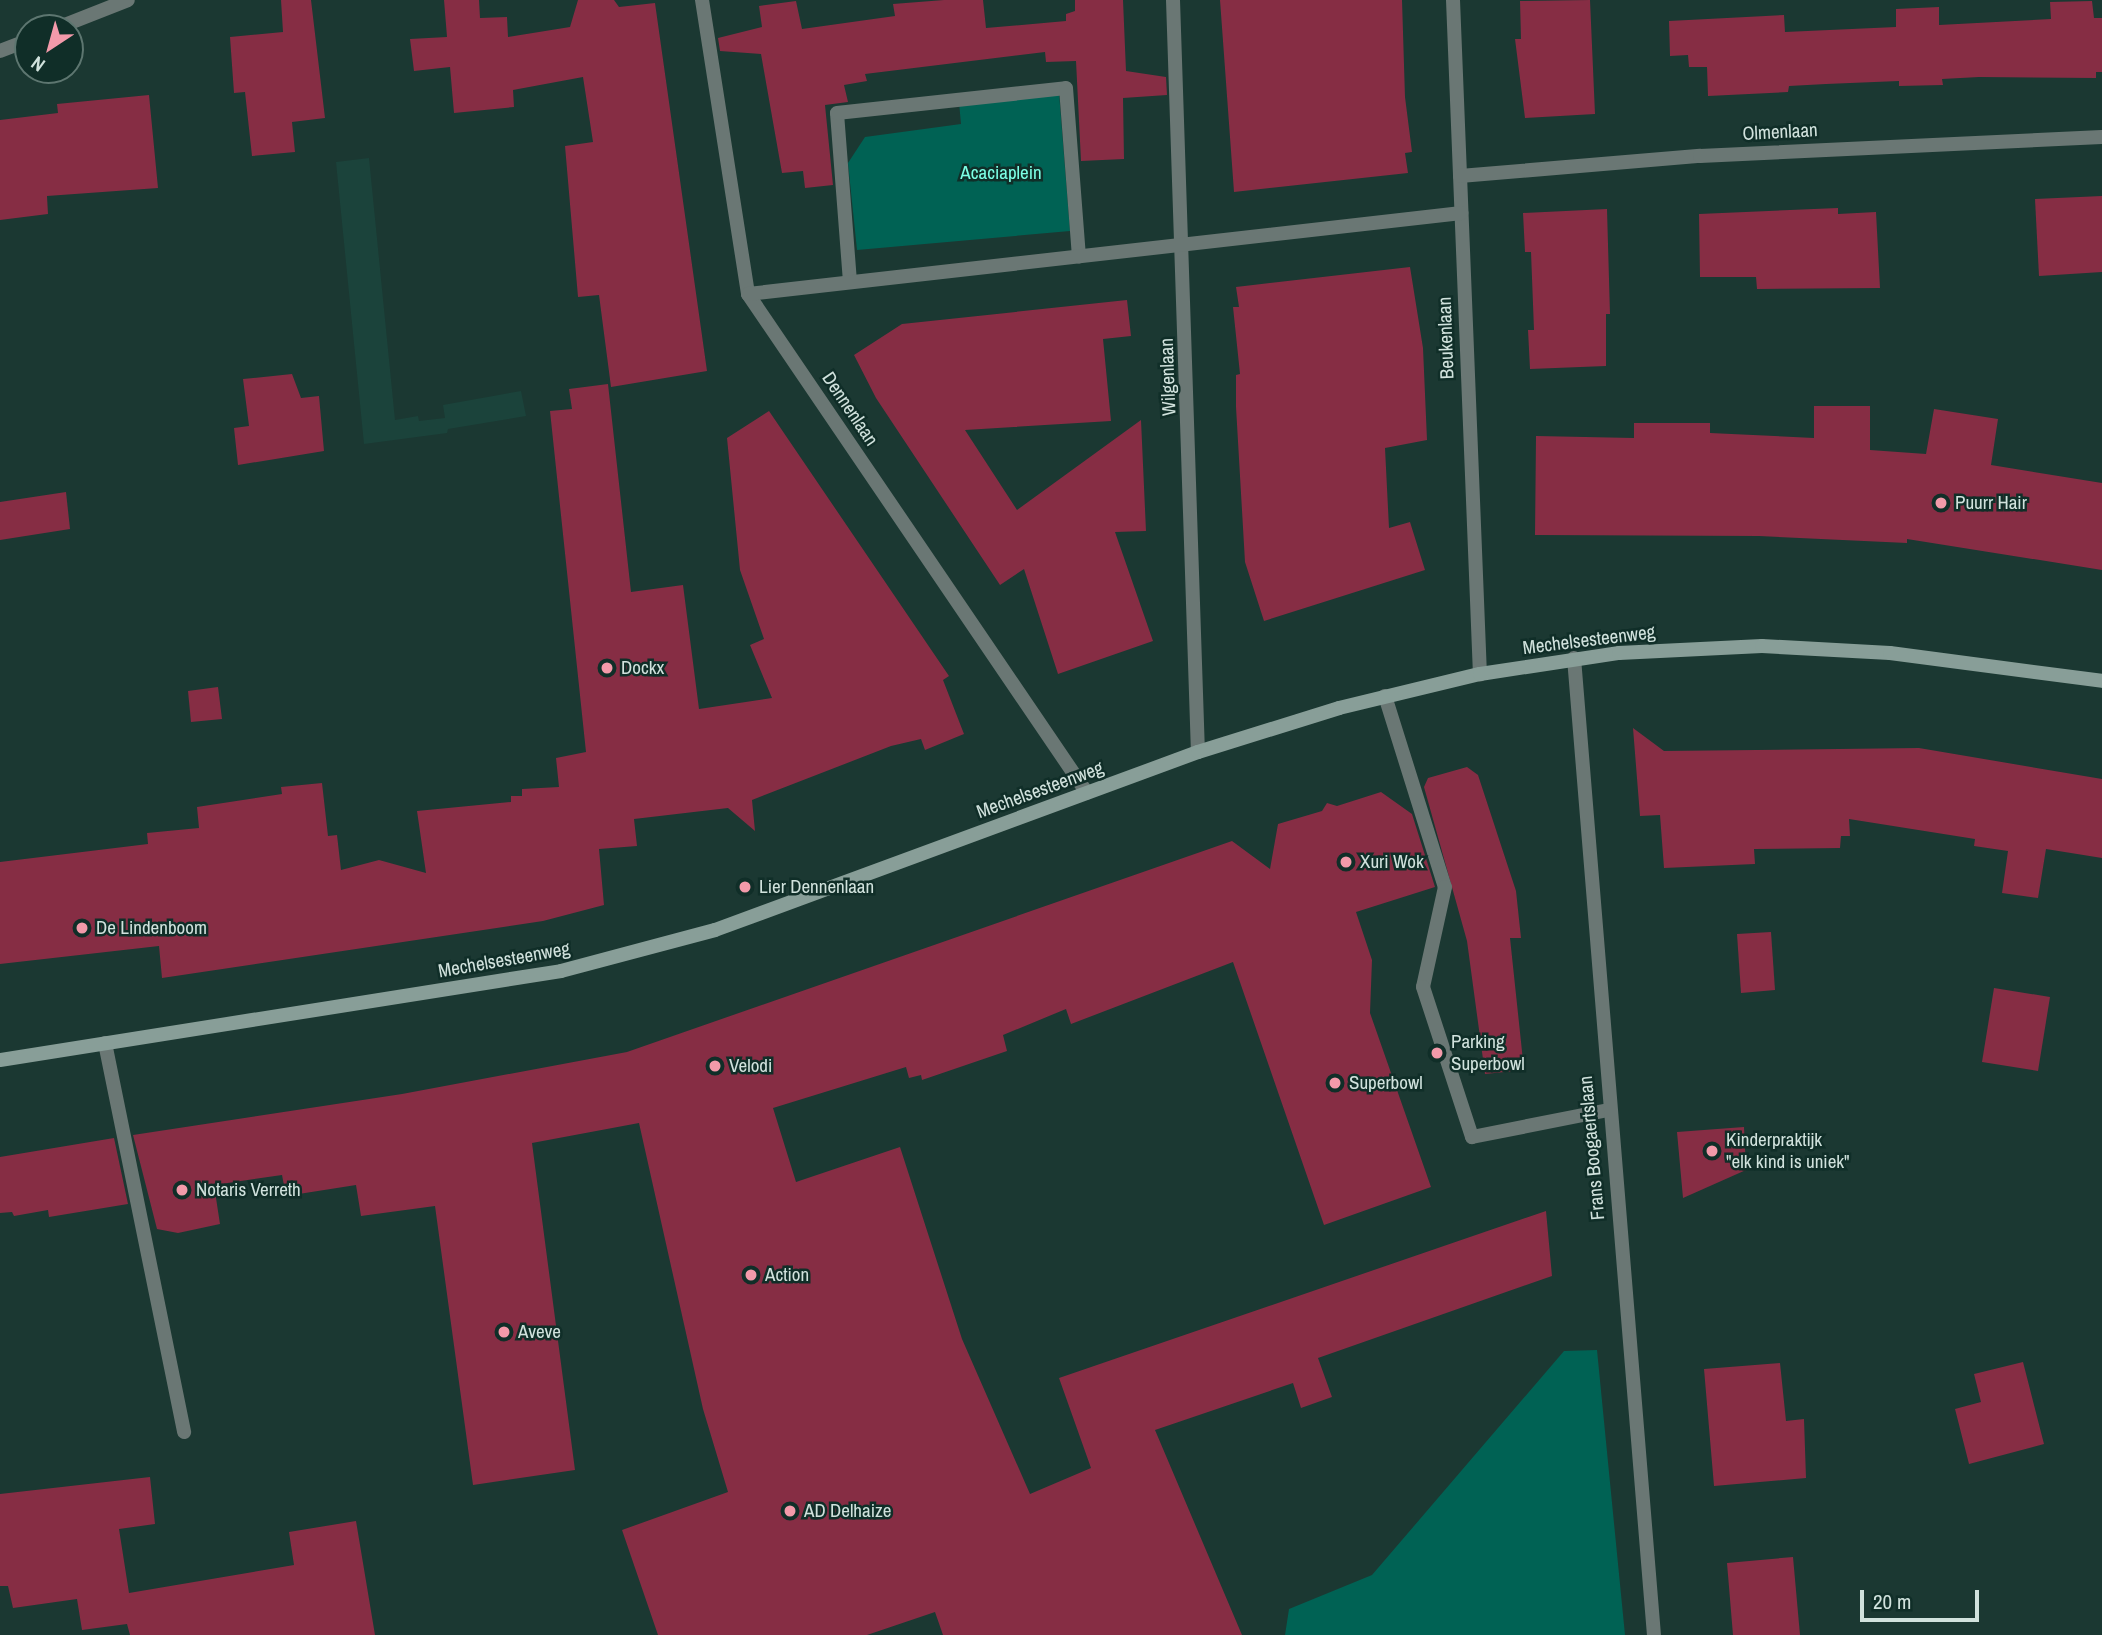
<!DOCTYPE html>
<style>
body{margin:0}
#map{position:relative;width:2102px;height:1635px;overflow:hidden;background:#1b3832;font-family:"Archivo Narrow",sans-serif}
div>[style]{position:absolute}
.built>*{inset:0;background:#1b433b}
.green>*{inset:0;background:#006254}
.building>*{inset:0;background:#862d44}
.lane>*{height:14px;margin:-7px;padding:0 7px;transform-origin:7px;border-radius:7px;background:#6a7774}
.street>*{height:14px;margin:-7px;padding:0 7px;transform-origin:7px;border-radius:7px;background:#6a7774}
.secondary>*{height:14px;margin:-7px;padding:0 7px;transform-origin:7px;border-radius:7px;background:#889e98}
.dots>*{width:19px;height:19px;translate:-50% -50%;box-sizing:border-box;border:4px solid #102e28;border-radius:50%}
span{translate:-50% -50%;white-space:nowrap;text-align:center;line-height:1.15;-webkit-text-stroke:5px #102e28;paint-order:stroke}
.street-label{font-size:19px;color:#d1e2dd}
.park-label{font-size:19px;color:#7cffe5}
.poi-label{font-size:19px;color:#d1e2dd}
.left{translate:0 -50%;text-align:left}
.north{position:absolute;left:14px;top:14px;width:70px;height:70px;box-sizing:border-box;background:#102e28;border:2px solid #5d7670;border-radius:50%;rotate:216deg;font-size:19px;font-weight:700;line-height:28px;text-align:center;color:#d1e2dd}
.north::after{content:'';display:block;margin:auto;width:24px;height:32px;background:#f39aaa;clip-path:polygon(50% 0,100% 100%,50% 72%,0 100%)}
.scale{position:absolute;left:1860px;top:1590px;width:119px;height:32px;box-sizing:border-box;border:4px solid #d1e2dd;border-top:0;padding-left:9px;font-size:21px;line-height:24px;white-space:nowrap;color:#d1e2dd;-webkit-text-stroke:5px #102e28;paint-order:stroke}
</style>
<div id="map">
<div class="built">
<div style="clip-path:polygon(369px 158px,395px 420px,418px 416px,419px 421px,445px 418px,443px 405px,521px 391px,526px 416px,448px 429px,447px 433px,364px 444px,336px 162px)"></div>
</div>
<div class="green">
<div style="clip-path:polygon(1059px 93px,1070px 231px,857px 250px,848px 163px,865px 137px,961px 124px,959px 102px)"></div>
<div style="clip-path:polygon(1597px 1350px,1625px 1635px,1285px 1635px,1289px 1609px,1372px 1575px,1564px 1351px)"></div>
</div>
<div class="building">
<div style="clip-path:polygon(281px 0,311px 0,325px 118px,292px 122px,295px 152px,252px 156px,245px 92px,234px 93px,230px 37px,283px 32px)"></div>
<div style="clip-path:polygon(444px 0,479px 0,480px 18px,507px 17px,508px 37px,570px 27px,578px 0,614px 0,619px 7px,655px 3px,707px 371px,611px 387px,599px 295px,578px 297px,565px 146px,593px 142px,583px 77px,513px 90px,514px 107px,454px 113px,450px 67px,414px 71px,410px 39px,447px 37px)"></div>
<div style="clip-path:polygon(944px 0,983px 0,986px 28px,1066px 21px,1066px 14px,1075px 11px,1075px 0,1123px 0,1126px 71px,1166px 77px,1167px 95px,1123px 98px,1124px 159px,1081px 161px,1076px 61px,1046px 62px,1045px 52px,865px 74px,867px 81px,844px 85px,848px 102px,825px 105px,833px 185px,805px 188px,803px 171px,782px 173px,761px 54px,720px 51px,718px 38px,762px 27px,759px 6px,796px 1px,802px 29px,895px 16px,893px 4px)"></div>
<div style="clip-path:polygon(1220px 0,1402px 0,1405px 97px,1412px 152px,1405px 153px,1408px 173px,1234px 192px)"></div>
<div style="clip-path:polygon(1590px 0,1595px 114px,1525px 118px,1515px 39px,1521px 39px,1520px 1px)"></div>
<div style="clip-path:polygon(2092px 1px,2094px 18px,2102px 18px,2102px 72px,2096px 72px,2096px 78px,1979px 77px,1942px 79px,1943px 85px,1899px 86px,1899px 81px,1826px 84px,1789px 86px,1788px 92px,1708px 96px,1707px 67px,1689px 67px,1688px 55px,1670px 56px,1669px 21px,1784px 15px,1785px 32px,1896px 27px,1896px 9px,1939px 7px,1939px 25px,2051px 19px,2050px 2px)"></div>
<div style="clip-path:polygon(149px 95px,158px 188px,47px 196px,48px 214px,0 220px,0 120px,58px 113px,57px 104px)"></div>
<div style="clip-path:polygon(2102px 196px,2102px 272px,2039px 276px,2035px 199px)"></div>
<div style="clip-path:polygon(1838px 208px,1838px 214px,1876px 212px,1880px 288px,1757px 289px,1756px 277px,1700px 277px,1699px 214px)"></div>
<div style="clip-path:polygon(1607px 209px,1610px 314px,1606px 314px,1606px 366px,1530px 369px,1528px 330px,1534px 330px,1531px 252px,1525px 252px,1523px 213px)"></div>
<div style="clip-path:polygon(1410px 267px,1423px 348px,1427px 440px,1385px 448px,1389px 528px,1410px 522px,1425px 570px,1264px 621px,1245px 562px,1236px 407px,1236px 375px,1240px 374px,1233px 307px,1239px 307px,1236px 287px)"></div>
<div style="clip-path:polygon(1127px 300px,1131px 336px,1103px 339px,1111px 421px,965px 430px,1017px 510px,1141px 420px,1146px 531px,1115px 532px,1153px 641px,1058px 674px,1024px 569px,1000px 585px,876px 398px,854px 355px,902px 324px)"></div>
<div style="clip-path:polygon(292px 374px,301px 398px,319px 396px,324px 451px,238px 465px,234px 428px,249px 426px,243px 379px)"></div>
<div style="clip-path:polygon(608px 384px,631px 592px,683px 585px,699px 709px,772px 698px,750px 645px,764px 639px,740px 570px,727px 438px,769px 411px,949px 676px,943px 680px,964px 734px,925px 750px,921px 739px,891px 746px,752px 800px,755px 831px,728px 808px,634px 819px,637px 846px,599px 849px,604px 905px,543px 921px,162px 978px,159px 946px,0 964px,0 862px,148px 844px,147px 833px,199px 828px,197px 807px,282px 794px,281px 787px,322px 783px,328px 836px,337px 835px,341px 870px,379px 860px,426px 873px,417px 811px,511px 802px,511px 796px,522px 796px,522px 789px,559px 787px,556px 758px,586px 752px,550px 411px,572px 409px,569px 389px)"></div>
<div style="clip-path:polygon(1814px 406px,1870px 406px,1870px 450px,1926px 454px,1934px 409px,1998px 419px,1991px 465px,2102px 483px,2102px 570px,1907px 539px,1907px 543px,1759px 536px,1535px 535px,1536px 436px,1634px 438px,1634px 423px,1710px 423px,1710px 433px,1814px 438px)"></div>
<div style="clip-path:polygon(66px 492px,70px 529px,0 540px,0 502px)"></div>
<div style="clip-path:polygon(218px 687px,222px 719px,191px 722px,188px 691px)"></div>
<div style="clip-path:polygon(1633px 728px,1664px 751px,1919px 748px,2102px 779px,2102px 858px,2046px 849px,2038px 898px,2002px 893px,2008px 851px,1974px 846px,1975px 839px,1849px 819px,1850px 836px,1841px 836px,1840px 848px,1754px 849px,1755px 864px,1664px 868px,1660px 815px,1640px 816px)"></div>
<div style="clip-path:polygon(1467px 767px,1478px 775px,1516px 891px,1521px 938px,1510px 938px,1524px 1070px,1485px 1074px,1467px 941px,1424px 787px,1428px 778px)"></div>
<div style="clip-path:polygon(1381px 792px,1412px 814px,1435px 887px,1356px 912px,1372px 960px,1370px 1013px,1431px 1187px,1324px 1225px,1233px 962px,1071px 1024px,1066px 1009px,1003px 1035px,1007px 1051px,922px 1080px,921px 1075px,909px 1078px,906px 1067px,773px 1108px,796px 1182px,900px 1147px,962px 1339px,1030px 1494px,1091px 1468px,1059px 1378px,1546px 1211px,1552px 1276px,1318px 1358px,1332px 1397px,1301px 1408px,1293px 1383px,1155px 1430px,1242px 1635px,943px 1635px,935px 1612px,867px 1635px,658px 1635px,622px 1530px,728px 1492px,703px 1409px,639px 1123px,532px 1143px,575px 1470px,473px 1485px,435px 1206px,361px 1216px,356px 1185px,286px 1196px,282px 1175px,214px 1185px,220px 1224px,178px 1233px,157px 1229px,133px 1135px,402px 1094px,627px 1052px,1232px 841px,1270px 869px,1278px 824px,1322px 811px,1327px 803px,1337px 806px)"></div>
<div style="clip-path:polygon(1771px 932px,1775px 990px,1741px 993px,1737px 934px)"></div>
<div style="clip-path:polygon(1994px 988px,2050px 997px,2038px 1071px,1982px 1062px)"></div>
<div style="clip-path:polygon(1744px 1127px,1746px 1170px,1683px 1198px,1677px 1132px)"></div>
<div style="clip-path:polygon(114px 1138px,128px 1204px,49px 1217px,48px 1210px,14px 1216px,12px 1212px,0 1213px,0 1157px)"></div>
<div style="clip-path:polygon(2023px 1362px,2044px 1444px,1969px 1464px,1955px 1409px,1981px 1402px,1974px 1374px)"></div>
<div style="clip-path:polygon(1780px 1363px,1786px 1421px,1804px 1419px,1806px 1478px,1714px 1486px,1704px 1369px)"></div>
<div style="clip-path:polygon(150px 1477px,155px 1524px,119px 1529px,129px 1593px,294px 1565px,289px 1532px,356px 1521px,375px 1635px,130px 1635px,127px 1624px,82px 1630px,77px 1599px,13px 1608px,8px 1586px,0 1586px,0 1494px)"></div>
<div style="clip-path:polygon(1793px 1557px,1800px 1635px,1733px 1635px,1727px 1563px)"></div>
</div>
<div class="lane">
<div style="left:1385px;top:696px;width:200px;rotate:72.6deg"></div>
<div style="left:1445px;top:887px;width:102px;rotate:102.4deg"></div>
<div style="left:1423px;top:987px;width:158px;rotate:71.9deg"></div>
<div style="left:1472px;top:1137px;width:139px;rotate:-11.2deg"></div>
<div style="left:105px;top:1043px;width:397px;rotate:78.5deg"></div>
</div>
<div class="street">
<div style="left:702px;top:0;width:298px;rotate:81.1deg"></div>
<div style="left:748px;top:294px;width:603px;rotate:55.81deg"></div>
<div style="left:1173px;top:0;width:752px;rotate:88.1deg"></div>
<div style="left:1453px;top:0;width:675px;rotate:87.71deg"></div>
<div style="left:57px;top:28px;width:76px;rotate:-21.5deg"></div>
<div style="left:0;top:51px;width:30px;rotate:-21deg"></div>
<div style="left:1460px;top:176px;width:241px;rotate:-4.8deg"></div>
<div style="left:1700px;top:156px;width:402px;rotate:-2.7deg"></div>
<div style="left:850px;top:282px;width:169px;rotate:-94.4deg"></div>
<div style="left:837px;top:113px;width:230px;rotate:-6.2deg"></div>
<div style="left:1066px;top:88px;width:169px;rotate:85.6deg"></div>
<div style="left:748px;top:294px;width:718px;rotate:-6.48deg"></div>
<div style="left:1574px;top:658px;width:980px;rotate:85.32deg"></div>
</div>
<div class="secondary">
<div style="left:0;top:1060px;width:568px;rotate:-9.01deg"></div>
<div style="left:561px;top:971px;width:159px;rotate:-14.9deg"></div>
<div style="left:715px;top:930px;width:515px;rotate:-20.23deg"></div>
<div style="left:1198px;top:752px;width:148px;rotate:-17.3deg"></div>
<div style="left:1339px;top:708px;width:145px;rotate:-13.6deg"></div>
<div style="left:1480px;top:674px;width:141px;rotate:-8.6deg"></div>
<div style="left:1619px;top:653px;width:143px;rotate:-2.8deg"></div>
<div style="left:1762px;top:646px;width:128px;rotate:3.1deg"></div>
<div style="left:1890px;top:653px;width:214px;rotate:7.5deg"></div>
</div>
<div class="dots">
<div style="left:1941px;top:503px;background:#f39aaa"></div>
<div style="left:607px;top:668px;background:#f39aaa"></div>
<div style="left:1346px;top:862px;background:#f39aaa"></div>
<div style="left:745px;top:887px;background:#f39aaa"></div>
<div style="left:82px;top:928px;background:#f39aaa"></div>
<div style="left:1437px;top:1053px;background:#f39aaa"></div>
<div style="left:715px;top:1066px;background:#f39aaa"></div>
<div style="left:1335px;top:1083px;background:#f39aaa"></div>
<div style="left:1712px;top:1151px;background:#f39aaa"></div>
<div style="left:182px;top:1190px;background:#f39aaa"></div>
<div style="left:751px;top:1275px;background:#f39aaa"></div>
<div style="left:504px;top:1332px;background:#f39aaa"></div>
<div style="left:790px;top:1511px;background:#f39aaa"></div>
</div>
<div class="street-label">
<span style="left:1780px;top:132px;rotate:-3deg">Olmenlaan</span>
<span style="left:1446px;top:338px;rotate:-92deg">Beukenlaan</span>
<span style="left:1168px;top:377px;rotate:-92deg">Wilgenlaan</span>
<span style="left:850px;top:409px;rotate:56deg">Dennenlaan</span>
<span style="left:1589px;top:640px;rotate:-7deg">Mechelsesteenweg</span>
<span style="left:1040px;top:790px;rotate:-20deg">Mechelsesteenweg</span>
<span style="left:504px;top:960px;rotate:-10deg">Mechelsesteenweg</span>
<span style="left:1592px;top:1148px;rotate:-95deg">Frans Boogaertslaan</span>
</div>
<div class="park-label">
<span style="left:1001px;top:173px">Acaciaplein</span>
</div>
<div class="poi-label">
<span class="left" style="left:1955px;top:503px">Puurr Hair</span>
<span class="left" style="left:621px;top:668px">Dockx</span>
<span class="left" style="left:1360px;top:862px">Xuri Wok</span>
<span class="left" style="left:759px;top:887px">Lier Dennenlaan</span>
<span class="left" style="left:96px;top:928px">De Lindenboom</span>
<span class="left" style="left:1451px;top:1053px">Parking<br>Superbowl</span>
<span class="left" style="left:729px;top:1066px">Velodi</span>
<span class="left" style="left:1349px;top:1083px">Superbowl</span>
<span class="left" style="left:1726px;top:1151px">Kinderpraktijk<br>"elk kind is uniek"</span>
<span class="left" style="left:196px;top:1190px">Notaris Verreth</span>
<span class="left" style="left:765px;top:1275px">Action</span>
<span class="left" style="left:518px;top:1332px">Aveve</span>
<span class="left" style="left:804px;top:1511px">AD Delhaize</span>
</div>
<div class="north">N</div>
<div class="scale">20 m</div>
</div>
